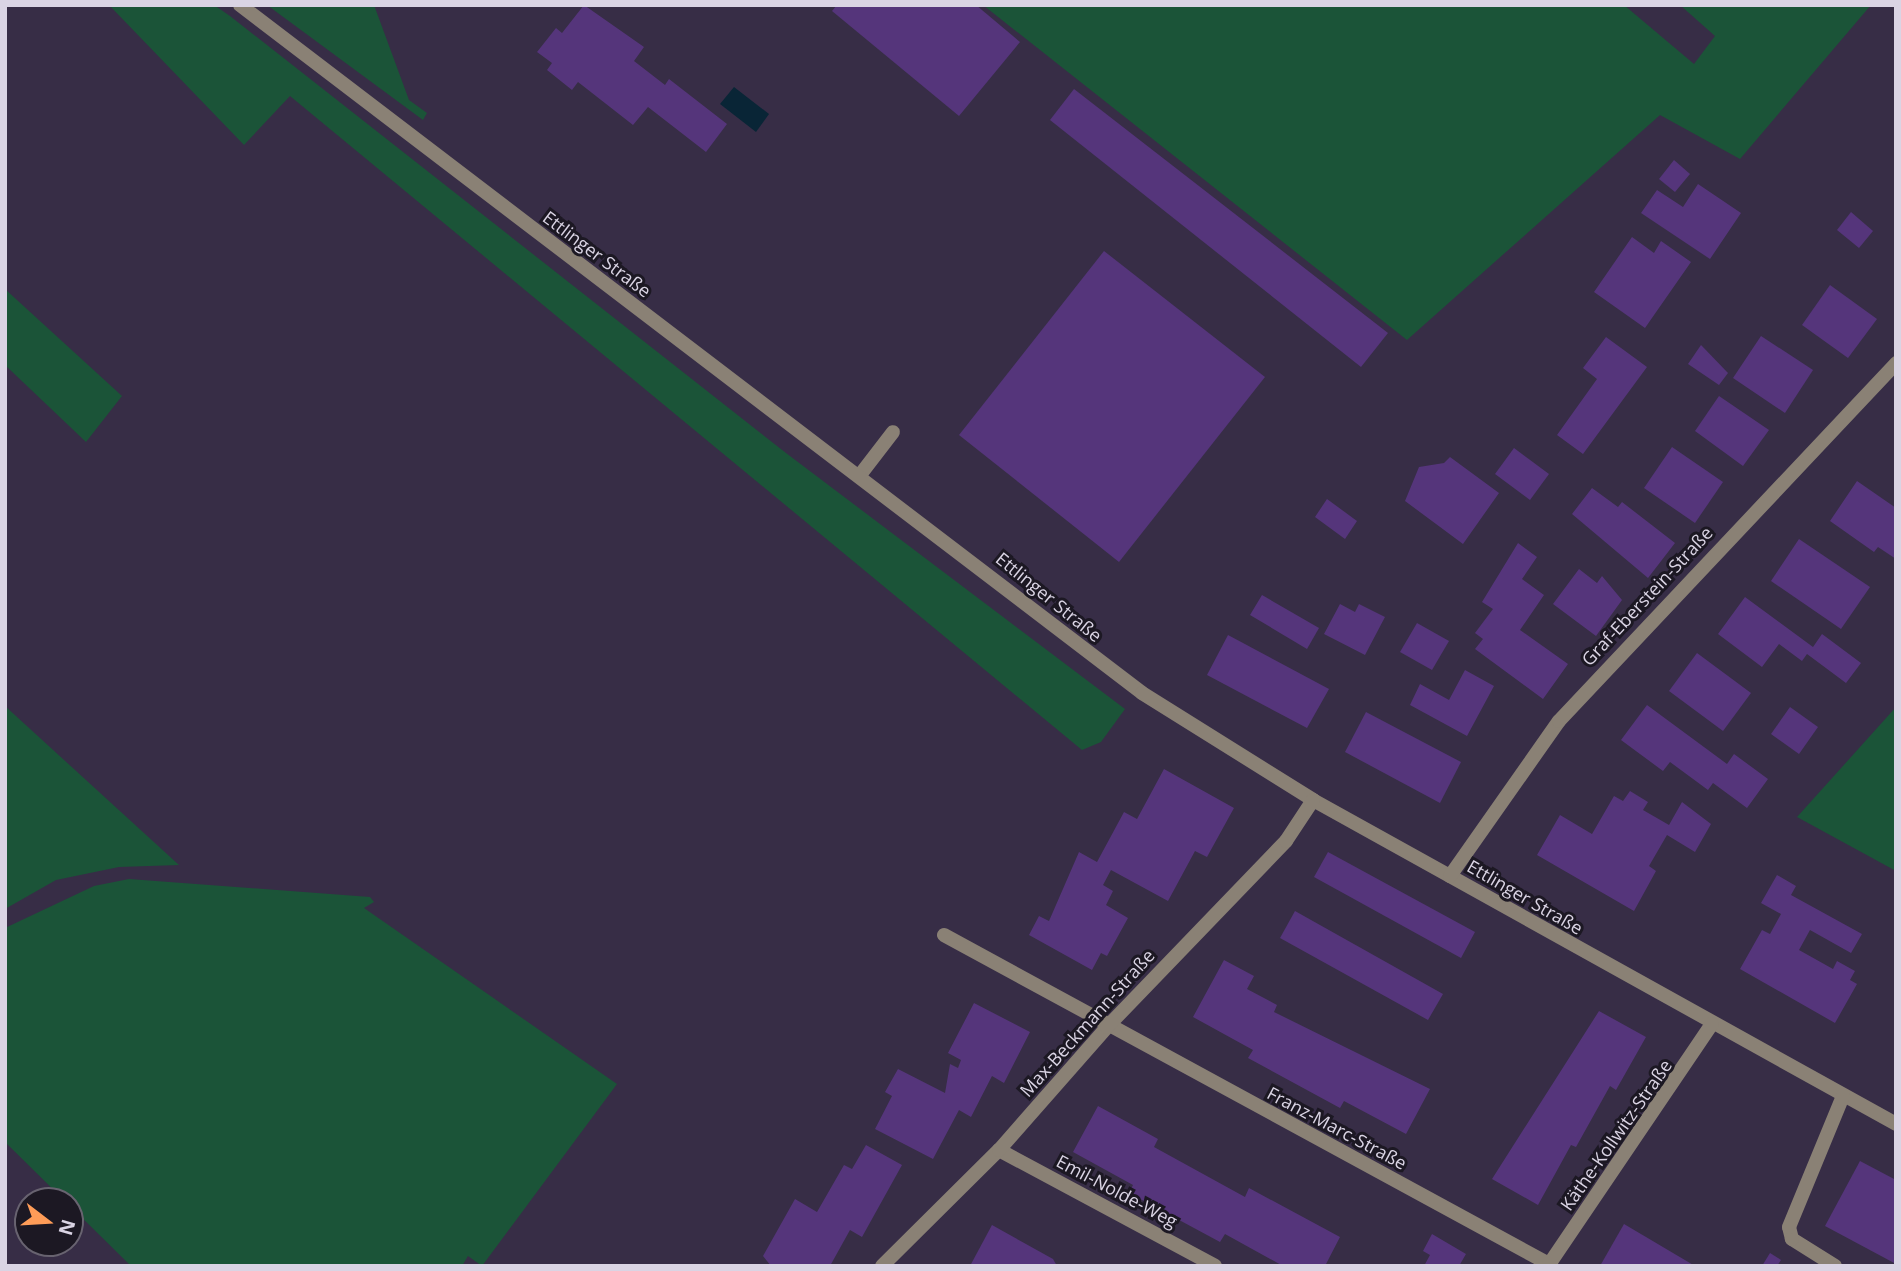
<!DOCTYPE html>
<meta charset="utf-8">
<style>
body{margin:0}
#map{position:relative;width:1901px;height:1271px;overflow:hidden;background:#372d46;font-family:"Open Sans",sans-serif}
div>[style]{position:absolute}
.green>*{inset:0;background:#1b5438}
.water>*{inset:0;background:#092536}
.building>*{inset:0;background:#55357b}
.lane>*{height:14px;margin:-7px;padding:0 7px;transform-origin:7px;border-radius:7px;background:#8a8175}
.street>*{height:14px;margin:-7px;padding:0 7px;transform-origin:7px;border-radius:7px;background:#8a8175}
span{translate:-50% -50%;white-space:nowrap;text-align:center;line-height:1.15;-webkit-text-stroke:6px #1c1823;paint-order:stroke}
.street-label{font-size:18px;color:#dad4e4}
.frame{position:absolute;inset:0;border:7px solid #dad4e4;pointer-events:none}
.north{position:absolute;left:14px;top:1187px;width:70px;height:70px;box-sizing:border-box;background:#1c1823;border:2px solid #686370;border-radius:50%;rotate:107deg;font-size:19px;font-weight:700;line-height:28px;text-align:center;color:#dad4e4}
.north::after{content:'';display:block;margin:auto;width:24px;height:32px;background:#fe9c58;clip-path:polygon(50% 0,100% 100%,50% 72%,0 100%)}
</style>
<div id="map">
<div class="green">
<div style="clip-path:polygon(109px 5px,214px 5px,230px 16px,786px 453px,1125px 709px,1101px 742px,1082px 750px,290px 96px,244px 145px)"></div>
<div style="clip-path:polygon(267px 5px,374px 5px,409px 100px,427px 113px,423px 120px)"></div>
<div style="clip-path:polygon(983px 5px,1624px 5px,1694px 64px,1715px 36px,1680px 5px,1871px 5px,1740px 159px,1660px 115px,1407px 340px)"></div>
<div style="clip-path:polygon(5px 289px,122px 396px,86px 442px,5px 365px)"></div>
<div style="clip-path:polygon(5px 706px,179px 865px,119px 867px,56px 880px,5px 909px)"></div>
<div style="clip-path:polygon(1896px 707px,1896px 871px,1797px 817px)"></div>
<div style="clip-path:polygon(129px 879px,370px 897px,374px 902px,364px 908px,617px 1084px,482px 1266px,468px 1256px,462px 1266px,131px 1266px,5px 1142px,5px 928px,94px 886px)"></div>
</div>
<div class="water">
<div style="clip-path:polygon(734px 87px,769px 114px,756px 132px,720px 104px)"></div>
</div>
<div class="building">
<div style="clip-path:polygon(584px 5px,644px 47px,634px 61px,665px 85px,669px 79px,727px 124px,706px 152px,648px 107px,633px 125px,578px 82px,572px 90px,547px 70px,552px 63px,537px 52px,556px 28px,562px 33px)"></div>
<div style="clip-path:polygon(837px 5px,976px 5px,1020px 42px,959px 116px,832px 11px)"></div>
<div style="clip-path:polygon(1074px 89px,1388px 333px,1361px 367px,1050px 120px)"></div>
<div style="clip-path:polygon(1674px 160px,1690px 174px,1675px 192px,1659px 179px)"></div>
<div style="clip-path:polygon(1698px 184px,1741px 213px,1710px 259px,1641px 213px,1657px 190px,1683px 207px)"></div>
<div style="clip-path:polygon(1851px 212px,1873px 231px,1859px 248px,1837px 230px)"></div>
<div style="clip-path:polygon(1632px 237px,1654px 253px,1661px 241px,1691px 262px,1645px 328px,1594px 292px)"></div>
<div style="clip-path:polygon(1104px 251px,1265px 377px,1119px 562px,959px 435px)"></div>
<div style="clip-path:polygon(1830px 285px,1877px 319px,1848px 358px,1802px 325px)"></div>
<div style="clip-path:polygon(1761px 336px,1813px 370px,1785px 413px,1733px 378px)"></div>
<div style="clip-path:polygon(1606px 337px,1647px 367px,1583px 454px,1557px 435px,1597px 379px,1583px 368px)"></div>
<div style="clip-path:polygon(1701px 345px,1728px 373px,1719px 385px,1688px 364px)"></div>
<div style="clip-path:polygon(1719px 396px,1769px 430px,1743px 466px,1695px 431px)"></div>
<div style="clip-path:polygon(1672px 447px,1723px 482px,1695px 523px,1644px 488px)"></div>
<div style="clip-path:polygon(1514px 448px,1549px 474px,1530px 500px,1495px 474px)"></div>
<div style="clip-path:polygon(1450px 457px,1499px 493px,1463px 544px,1405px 501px,1419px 467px,1444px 463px)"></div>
<div style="clip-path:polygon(1857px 481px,1896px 508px,1896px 559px,1878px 547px,1874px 552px,1830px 521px)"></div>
<div style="clip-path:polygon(1592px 488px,1618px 507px,1622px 502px,1675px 543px,1648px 578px,1572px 514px)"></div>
<div style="clip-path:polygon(1327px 499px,1357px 521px,1345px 539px,1315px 517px)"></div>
<div style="clip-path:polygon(1799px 539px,1870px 587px,1841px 629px,1771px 581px)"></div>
<div style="clip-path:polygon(1518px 543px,1537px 557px,1522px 579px,1544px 595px,1520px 630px,1568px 664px,1543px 699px,1475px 649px,1483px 639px,1475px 633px,1493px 609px,1482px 602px)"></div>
<div style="clip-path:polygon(1579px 569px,1597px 583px,1602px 576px,1622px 600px,1596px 636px,1553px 604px)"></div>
<div style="clip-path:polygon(1262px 595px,1319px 628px,1307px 649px,1250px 615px)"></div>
<div style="clip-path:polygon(1745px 597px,1813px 647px,1822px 634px,1861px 663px,1846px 683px,1807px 654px,1802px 661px,1779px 644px,1762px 667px,1718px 634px)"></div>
<div style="clip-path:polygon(1340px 604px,1355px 612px,1359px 604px,1385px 617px,1365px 655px,1324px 634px)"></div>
<div style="clip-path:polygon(1417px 623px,1449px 641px,1432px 670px,1400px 652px)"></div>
<div style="clip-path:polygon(1228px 635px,1329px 689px,1307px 728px,1207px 675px)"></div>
<div style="clip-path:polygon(1697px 653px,1751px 693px,1723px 731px,1669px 691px)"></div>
<div style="clip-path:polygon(1465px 670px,1494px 686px,1467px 736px,1410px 705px,1420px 684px,1449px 700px)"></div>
<div style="clip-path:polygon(1647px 705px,1727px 764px,1734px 754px,1768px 779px,1747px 808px,1713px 783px,1708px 790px,1670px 762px,1663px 771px,1621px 740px)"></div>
<div style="clip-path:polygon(1790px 707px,1818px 727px,1799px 754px,1771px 734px)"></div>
<div style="clip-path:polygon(1366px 712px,1461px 762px,1440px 803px,1345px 752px)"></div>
<div style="clip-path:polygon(1164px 769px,1234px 808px,1207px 857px,1195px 851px,1168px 901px,1111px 870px,1103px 885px,1113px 891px,1106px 905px,1128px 918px,1107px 956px,1101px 953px,1092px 970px,1029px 935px,1039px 916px,1049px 921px,1079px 852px,1097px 862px,1124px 812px,1137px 819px)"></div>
<div style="clip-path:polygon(1630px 791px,1648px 802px,1643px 810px,1669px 825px,1682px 802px,1711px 824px,1695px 852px,1667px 835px,1649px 866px,1656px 871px,1634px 911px,1537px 855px,1560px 815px,1592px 834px,1614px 796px,1623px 801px)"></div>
<div style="clip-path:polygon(1328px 852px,1475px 932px,1461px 958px,1314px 877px)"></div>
<div style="clip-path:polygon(1777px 875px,1796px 886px,1791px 895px,1862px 934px,1851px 953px,1810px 930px,1799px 950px,1833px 969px,1837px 961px,1855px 971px,1850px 980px,1857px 984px,1835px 1023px,1740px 969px,1762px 930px,1770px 934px,1781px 914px,1761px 903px)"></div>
<div style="clip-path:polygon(1295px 911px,1443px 994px,1428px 1020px,1280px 938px)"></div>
<div style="clip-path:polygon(1224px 960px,1254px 976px,1247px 989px,1277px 1005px,1274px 1012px,1430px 1089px,1406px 1134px,1344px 1101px,1340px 1108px,1248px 1058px,1253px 1050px,1193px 1017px)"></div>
<div style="clip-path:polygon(974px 1003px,1030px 1032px,1004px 1083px,992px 1076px,971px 1117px,959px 1110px,933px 1159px,875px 1129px,892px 1096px,885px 1092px,898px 1069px,945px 1093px,950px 1064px,958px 1068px,961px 1060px,948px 1053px)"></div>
<div style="clip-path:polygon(1599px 1011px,1646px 1037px,1616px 1090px,1610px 1086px,1576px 1147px,1571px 1145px,1538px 1205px,1492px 1179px)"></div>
<div style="clip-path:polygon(1098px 1106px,1158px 1139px,1154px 1147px,1245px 1197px,1249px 1188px,1340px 1237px,1325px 1266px,1283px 1266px,1225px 1234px,1220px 1242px,1129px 1193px,1133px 1185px,1073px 1152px)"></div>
<div style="clip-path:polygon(866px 1145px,902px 1165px,862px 1237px,850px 1230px,830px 1266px,771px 1266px,763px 1256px,795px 1199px,817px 1212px,844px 1165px,852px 1169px)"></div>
<div style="clip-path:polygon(1860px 1161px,1896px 1180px,1896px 1264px,1825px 1226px)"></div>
<div style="clip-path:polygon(1624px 1224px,1695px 1266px,1600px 1266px)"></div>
<div style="clip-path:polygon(992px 1225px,1053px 1259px,1057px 1266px,970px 1266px)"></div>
<div style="clip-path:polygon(1432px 1234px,1466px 1254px,1459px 1266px,1424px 1266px,1430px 1255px,1423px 1251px)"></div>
<div style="clip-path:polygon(1770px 1253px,1781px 1260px,1777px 1266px,1762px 1266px)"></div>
</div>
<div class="lane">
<div style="left:860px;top:475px;width:54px;rotate:-52.5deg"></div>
<div style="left:999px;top:1150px;width:245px;rotate:28.2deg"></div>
</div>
<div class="street">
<div style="left:240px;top:5px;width:1134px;rotate:37.33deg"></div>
<div style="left:1142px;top:693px;width:202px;rotate:32deg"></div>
<div style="left:1313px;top:800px;width:667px;rotate:29.06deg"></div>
<div style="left:1450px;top:876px;width:189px;rotate:-54.9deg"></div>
<div style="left:1559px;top:721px;width:492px;rotate:-46.7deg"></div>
<div style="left:944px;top:935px;width:689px;rotate:28.54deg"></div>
<div style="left:882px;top:1266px;width:165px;rotate:-44.8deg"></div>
<div style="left:999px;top:1150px;width:164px;rotate:-48.7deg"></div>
<div style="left:1107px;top:1027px;width:258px;rotate:-46.1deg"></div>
<div style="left:1286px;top:841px;width:49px;rotate:-56.6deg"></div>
<div style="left:1548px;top:1266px;width:292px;rotate:-55.9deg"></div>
<div style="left:1835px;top:1266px;width:51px;rotate:-147.9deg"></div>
<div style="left:1792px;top:1239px;width:12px;rotate:-104deg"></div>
<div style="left:1789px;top:1227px;width:142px;rotate:-67.6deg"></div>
</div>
<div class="street-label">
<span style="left:597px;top:254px;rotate:37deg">Ettlinger Straße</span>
<span style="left:1647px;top:596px;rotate:-47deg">Graf-Eberstein-Straße</span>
<span style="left:1049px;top:597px;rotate:39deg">Ettlinger Straße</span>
<span style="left:1525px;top:897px;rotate:30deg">Ettlinger Straße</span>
<span style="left:1087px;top:1023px;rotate:-48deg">Max-Beckmann-Straße</span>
<span style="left:1337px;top:1128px;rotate:28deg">Franz-Marc-Straße</span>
<span style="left:1616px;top:1135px;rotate:-55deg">Käthe-Kollwitz-Straße</span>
<span style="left:1117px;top:1191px;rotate:28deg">Emil-Nolde-Weg</span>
</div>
<div class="frame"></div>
<div class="north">N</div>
</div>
